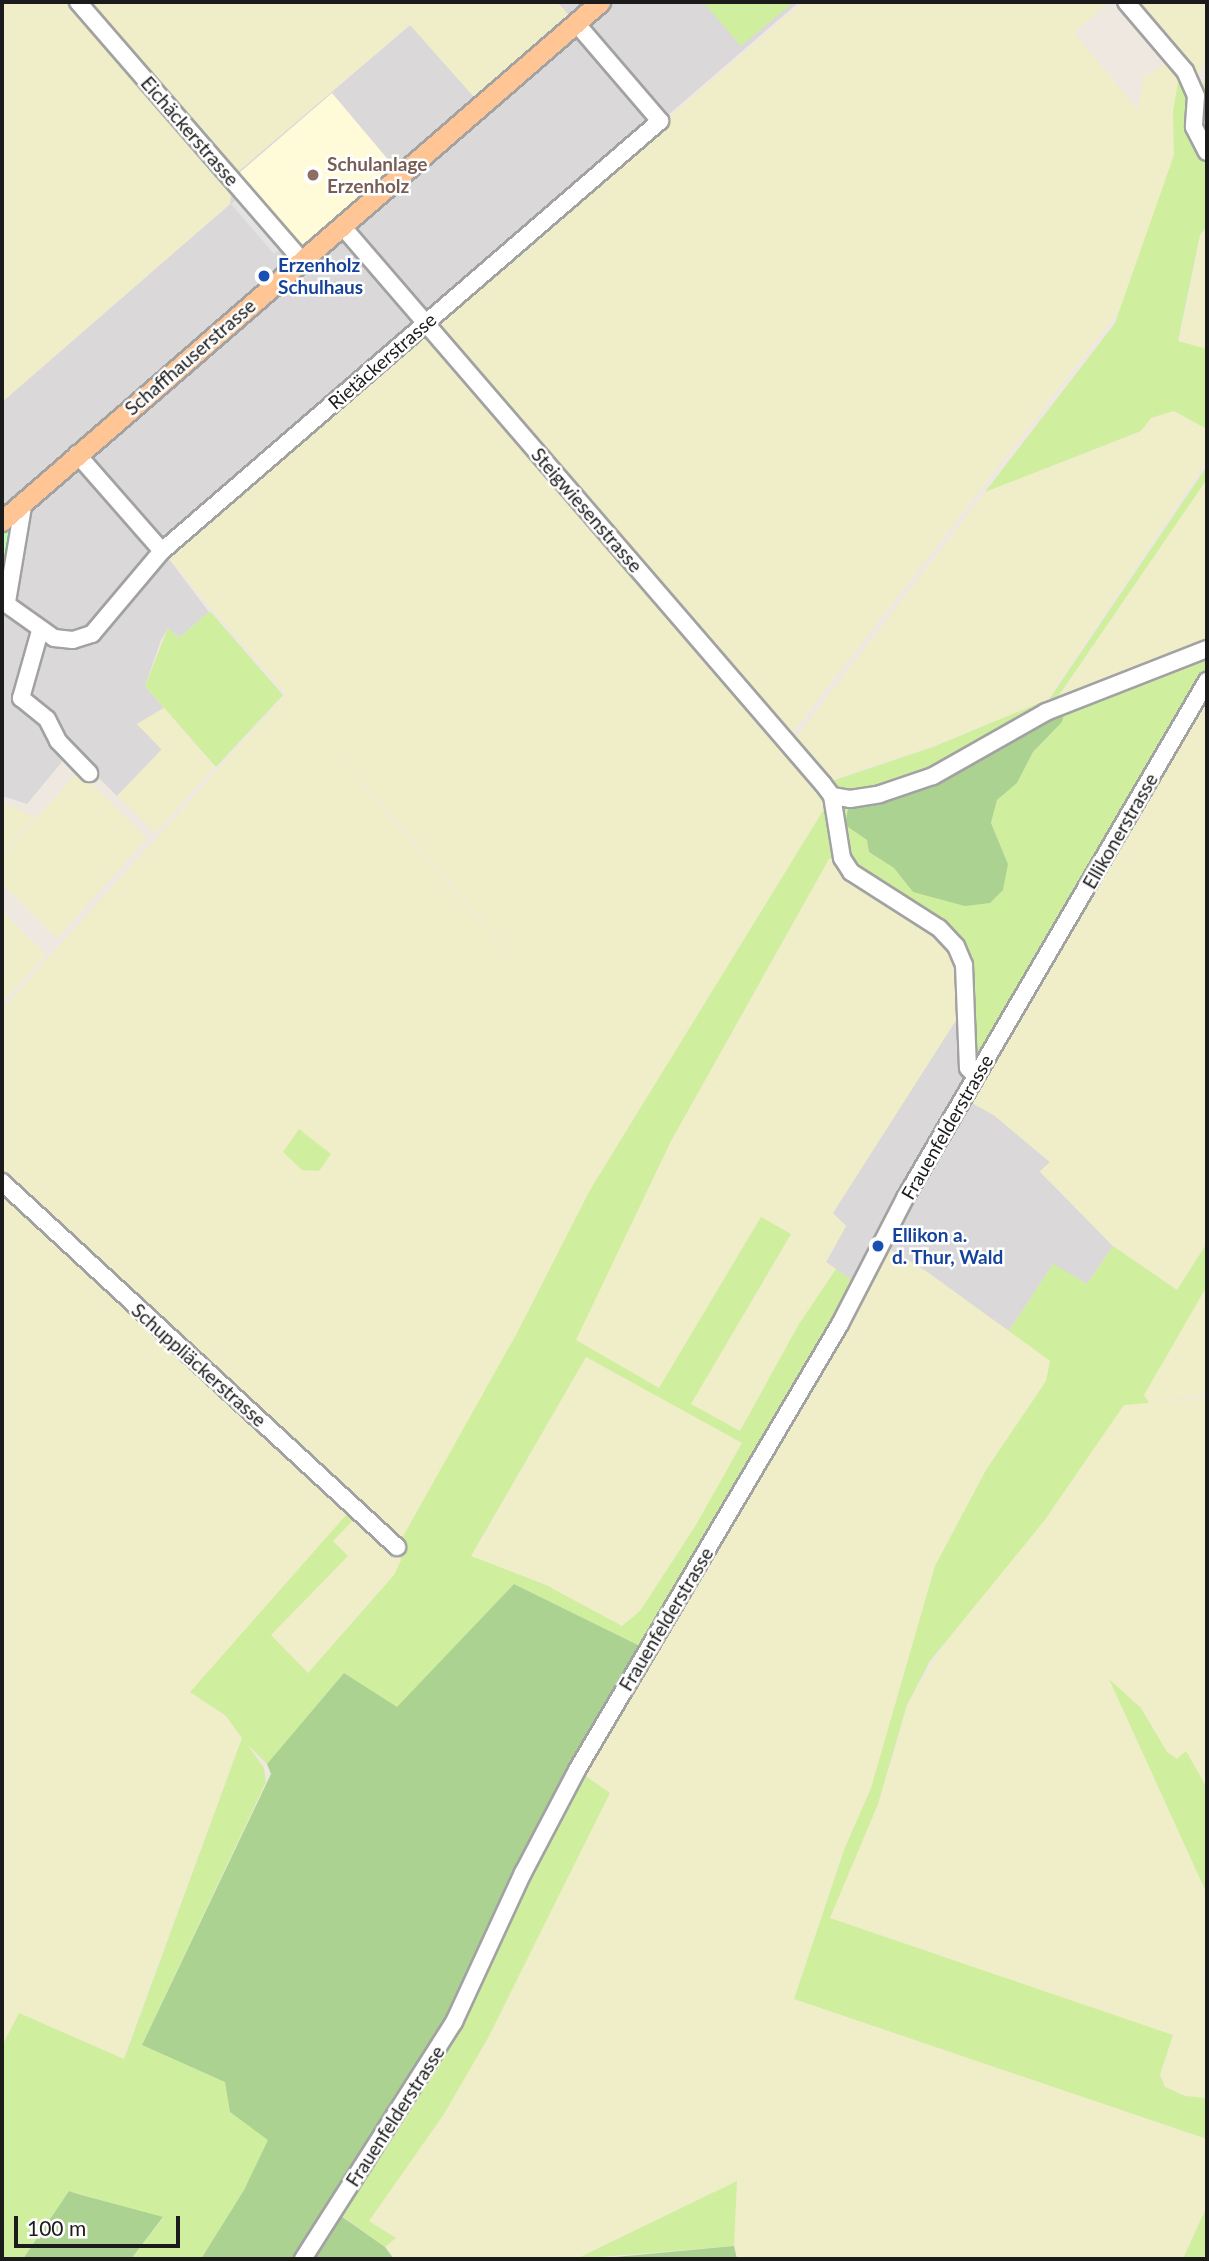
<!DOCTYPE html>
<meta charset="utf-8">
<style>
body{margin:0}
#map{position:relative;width:1209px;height:2261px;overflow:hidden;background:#eee8e0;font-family:Lato,sans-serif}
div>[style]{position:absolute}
.residential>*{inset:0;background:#dad8d8}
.education>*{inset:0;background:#fffbd8}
.farmland>*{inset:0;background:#f0eec8}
.grass>*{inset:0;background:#cfef9f}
.forest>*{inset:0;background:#abd290}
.park>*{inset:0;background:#b9ffb6}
.parking>*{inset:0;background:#e3e3e3}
.roads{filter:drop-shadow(2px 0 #a2a2a2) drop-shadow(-2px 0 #a2a2a2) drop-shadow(0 2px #a2a2a2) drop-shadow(0 -2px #a2a2a2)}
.minor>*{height:16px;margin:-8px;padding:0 8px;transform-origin:8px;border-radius:8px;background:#fff}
.major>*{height:19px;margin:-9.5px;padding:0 9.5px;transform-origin:9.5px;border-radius:9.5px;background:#ffc594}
.dots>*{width:19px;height:19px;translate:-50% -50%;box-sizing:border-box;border:4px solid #fff;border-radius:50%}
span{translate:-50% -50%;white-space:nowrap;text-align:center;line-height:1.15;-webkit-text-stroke:5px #fff;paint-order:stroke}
.street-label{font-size:19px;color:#1b1b1b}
.education-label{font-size:19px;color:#785e54;font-weight:700}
.left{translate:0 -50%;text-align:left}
.transit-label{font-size:19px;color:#164399;font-weight:700}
.frame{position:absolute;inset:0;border:4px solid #1b1b1b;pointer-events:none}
.scale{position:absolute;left:14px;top:2216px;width:166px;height:32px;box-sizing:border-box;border:4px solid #1b1b1b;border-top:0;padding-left:9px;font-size:21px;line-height:24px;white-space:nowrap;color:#1b1b1b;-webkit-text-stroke:5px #fff;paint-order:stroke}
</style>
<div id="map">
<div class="residential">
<div style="clip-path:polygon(557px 2px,799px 2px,163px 551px,209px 612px,179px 638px,168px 628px,161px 640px,145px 686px,164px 708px,137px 724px,162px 749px,117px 796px,88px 767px,66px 757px,27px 804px,2px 796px,2px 402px,230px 204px,233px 176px,410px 25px,575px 23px)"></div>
<div style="clip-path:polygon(967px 1003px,995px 1116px,1051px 1163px,1040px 1172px,1113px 1246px,1087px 1284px,1053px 1265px,1009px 1331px,882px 1245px,861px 1287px,826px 1262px,846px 1226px,832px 1213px)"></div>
</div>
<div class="education">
<div style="clip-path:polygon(332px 93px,396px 169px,293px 252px,231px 180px)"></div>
</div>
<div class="farmland">
<div style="clip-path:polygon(2px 2px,557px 2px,576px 23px,481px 105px,410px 25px,233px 176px,230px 204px,2px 402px)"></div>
<div style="clip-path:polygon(803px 2px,1108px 2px,1074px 33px,1138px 110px,1144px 77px,1164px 65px,1175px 65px,1180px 71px,1173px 111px,1174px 155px,1121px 308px,789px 737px,431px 323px)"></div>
<div style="clip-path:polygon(1128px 2px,1207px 2px,1207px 52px,1199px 75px,1194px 78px)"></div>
<div style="clip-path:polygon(1207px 226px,1207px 349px,1179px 342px,1201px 234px)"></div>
<div style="clip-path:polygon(evenodd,426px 323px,832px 796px,590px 1190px,517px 1333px,398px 1547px,401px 1560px,394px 1575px,308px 1673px,271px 1635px,348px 1556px,333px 1541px,360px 1512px,354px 1506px,191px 1693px,226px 1716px,242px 1738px,123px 2059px,19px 2013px,2px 2046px,2px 1009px,286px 694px,162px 551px,426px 323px,335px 751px,512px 955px,512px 956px,387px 814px,335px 751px)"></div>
<div style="clip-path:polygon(1174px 411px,1207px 429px,1207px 460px,1047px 700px,933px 746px,826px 782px,792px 743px,985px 492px,1140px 432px,1151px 418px)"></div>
<div style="clip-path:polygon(1207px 478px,1207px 646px,1053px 705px)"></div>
<div style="clip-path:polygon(1207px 681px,1207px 1243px,1177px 1290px,1113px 1246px,1040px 1171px,1050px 1162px,995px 1116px,963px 1098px)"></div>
<div style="clip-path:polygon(164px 708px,215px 767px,155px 833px,117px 796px,162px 750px,137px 724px)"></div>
<div style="clip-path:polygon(79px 771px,147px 838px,57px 938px,2px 884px,2px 856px)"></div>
<div style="clip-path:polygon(2px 803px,35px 817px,2px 854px)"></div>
<div style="clip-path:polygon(842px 858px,956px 946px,967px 1003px,833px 1213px,846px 1226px,826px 1262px,836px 1269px,799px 1324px,740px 1431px,690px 1404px,791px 1235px,761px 1217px,659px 1388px,575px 1340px,671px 1141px,829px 859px)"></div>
<div style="clip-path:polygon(2px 911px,46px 955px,2px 1003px)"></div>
<div style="clip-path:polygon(882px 1245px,926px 1271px,1050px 1361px,1049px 1370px,1046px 1381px,986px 1470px,935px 1566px,871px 1788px,844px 1850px,794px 1999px,1207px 2139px,1207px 2206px,1183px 2259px,737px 2259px,732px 2225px,737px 2181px,576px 2259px,394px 2259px,385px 2247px,396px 2238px,369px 2221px,444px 2114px,488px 2038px,610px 1793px,577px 1770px)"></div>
<div style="clip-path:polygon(1207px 1286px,1207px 1395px,1149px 1402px,1144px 1395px)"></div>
<div style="clip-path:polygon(586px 1357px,743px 1443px,696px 1525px,640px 1611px,622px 1626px,546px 1585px,471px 1557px)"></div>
<div style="clip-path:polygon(1207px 1398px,1207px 1788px,1186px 1752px,1177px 1760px,1167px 1752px,1141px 1708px,1110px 1681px,1207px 1894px,1207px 1971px,1202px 1981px,1207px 1983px,1207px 2098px,1185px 2096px,1165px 2086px,1160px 2075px,1173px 2036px,830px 1918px,892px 1762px,907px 1705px,959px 1621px,1044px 1521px,1124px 1404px)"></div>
</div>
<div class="grass">
<div style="clip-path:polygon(703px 2px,794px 2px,741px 46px)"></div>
<div style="clip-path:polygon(1180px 71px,1197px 103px,1207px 73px,1207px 226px,1200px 235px,1178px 341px,1207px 349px,1207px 429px,1174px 411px,1151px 418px,1141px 431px,985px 492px,1115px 323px,1174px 155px,1173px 111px)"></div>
<div style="clip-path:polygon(1207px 466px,1207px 479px,1053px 704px,1050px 698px)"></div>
<div style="clip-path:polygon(210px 611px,283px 695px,216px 767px,145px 686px,168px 628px,179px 638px)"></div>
<div style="clip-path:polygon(evenodd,1207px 649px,1207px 681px,976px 1076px,956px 946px,842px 858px,829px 859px,671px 1141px,576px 1340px,659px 1388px,761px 1217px,791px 1234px,691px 1404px,740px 1431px,799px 1324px,836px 1269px,861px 1287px,648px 1650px,514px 1584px,397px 1708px,344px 1673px,267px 1764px,247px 1744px,264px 1768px,266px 1782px,142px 2045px,226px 2082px,230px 2112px,269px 2140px,244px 2190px,201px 2259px,131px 2259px,163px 2218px,69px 2191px,23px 2259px,2px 2259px,2px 2046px,19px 2013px,124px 2059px,242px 1738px,226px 1716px,190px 1692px,354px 1506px,361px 1512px,333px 1541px,348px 1556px,271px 1635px,308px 1673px,394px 1575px,401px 1560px,397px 1547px,517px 1333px,590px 1190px,832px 796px,823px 784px,933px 747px,1049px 699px,1046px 712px,845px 825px,867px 840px,869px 852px,894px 868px,913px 892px,1008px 864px,991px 823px,997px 800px,1017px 783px,1033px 752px,1062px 722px,1067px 704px,1207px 649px,586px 1357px,742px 1443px,696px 1525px,640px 1611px,622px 1626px,546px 1585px,471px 1556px,586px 1357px)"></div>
<div style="clip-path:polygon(299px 1129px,331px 1154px,319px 1171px,302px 1170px,283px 1152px)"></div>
<div style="clip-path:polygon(1207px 1243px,1207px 1286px,1144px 1395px,1149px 1403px,1124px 1405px,1044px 1521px,930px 1661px,907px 1705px,878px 1804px,830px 1918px,1173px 2035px,1160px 2075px,1165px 2087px,1185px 2096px,1207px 2098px,1207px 2139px,794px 1999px,844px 1850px,871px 1788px,935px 1566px,986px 1470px,1046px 1381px,1050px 1361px,1009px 1331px,1053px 1264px,1087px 1284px,1113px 1246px,1177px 1290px)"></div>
<div style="clip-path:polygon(1109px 1679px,1141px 1708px,1167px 1752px,1177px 1759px,1186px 1751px,1207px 1788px,1207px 1894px)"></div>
<div style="clip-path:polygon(577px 1770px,610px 1793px,488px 2038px,444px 2114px,369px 2221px,396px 2238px,385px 2247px,334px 2210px)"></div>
<div style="clip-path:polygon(737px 2181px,734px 2246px,576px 2259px)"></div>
<div style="clip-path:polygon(1207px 2206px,1207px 2252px,1202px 2259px,1183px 2259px)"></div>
</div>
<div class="forest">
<div style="clip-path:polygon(1067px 704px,1062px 722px,1033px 752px,1017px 783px,997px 800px,991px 823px,1008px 864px,1003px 890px,990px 903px,965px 906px,913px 892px,894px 868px,869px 852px,867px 840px,845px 825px,850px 799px,880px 794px)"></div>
<div style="clip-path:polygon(514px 1584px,648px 1650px,475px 1978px,334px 2211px,385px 2247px,394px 2259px,201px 2259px,244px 2190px,268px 2140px,230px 2112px,225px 2082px,142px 2045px,271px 1774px,267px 1764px,344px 1673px,397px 1707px)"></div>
<div style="clip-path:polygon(69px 2191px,78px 2194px,163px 2217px,131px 2259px,23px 2259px)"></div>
<div style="clip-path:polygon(734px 2246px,737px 2259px,594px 2259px)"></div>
</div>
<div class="park">
<div style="clip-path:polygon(11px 527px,7px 557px,2px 556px,2px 535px)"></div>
</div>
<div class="parking">
<div style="clip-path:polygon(240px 197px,282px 247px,274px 254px,231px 204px)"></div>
</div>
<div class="roads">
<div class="minor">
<div style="left:78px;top:2px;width:342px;rotate:49.1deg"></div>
<div style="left:1126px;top:2px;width:91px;rotate:49.5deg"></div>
<div style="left:1185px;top:71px;width:27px;rotate:66deg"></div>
<div style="left:1196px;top:96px;width:31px;rotate:94deg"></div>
<div style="left:1194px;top:127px;width:28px;rotate:63deg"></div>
<div style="left:342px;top:226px;width:737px;rotate:49.24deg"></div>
<div style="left:823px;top:784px;width:15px;rotate:53deg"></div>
<div style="left:832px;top:796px;width:63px;rotate:80.8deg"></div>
<div style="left:842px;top:858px;width:17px;rotate:57deg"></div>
<div style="left:851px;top:872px;width:104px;rotate:32.5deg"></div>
<div style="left:939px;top:928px;width:25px;rotate:47deg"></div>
<div style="left:956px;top:946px;width:21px;rotate:67deg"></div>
<div style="left:964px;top:965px;width:103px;rotate:87.8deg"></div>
<div style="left:968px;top:1068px;width:11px;rotate:45deg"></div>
<div style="left:77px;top:454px;width:129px;rotate:48.8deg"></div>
<div style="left:2px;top:601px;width:64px;rotate:35.4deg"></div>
<div style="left:54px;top:638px;width:19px;rotate:6deg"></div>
<div style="left:73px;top:640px;width:20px;rotate:-18deg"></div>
<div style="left:92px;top:634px;width:109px;rotate:-49.9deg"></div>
<div style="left:162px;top:551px;width:658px;rotate:-40.81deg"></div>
<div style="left:660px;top:121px;width:129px;rotate:-130.6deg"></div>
<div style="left:7px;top:602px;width:103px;rotate:-80.5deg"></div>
<div style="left:40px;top:631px;width:70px;rotate:105.8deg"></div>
<div style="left:21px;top:698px;width:33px;rotate:39deg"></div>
<div style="left:47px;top:719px;width:25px;rotate:63deg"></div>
<div style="left:58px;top:741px;width:45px;rotate:45.9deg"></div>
<div style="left:832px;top:796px;width:18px;rotate:9deg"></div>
<div style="left:850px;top:799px;width:30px;rotate:-9deg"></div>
<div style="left:880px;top:794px;width:56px;rotate:-18.8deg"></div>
<div style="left:933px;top:776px;width:130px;rotate:-29.5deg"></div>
<div style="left:1046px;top:712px;width:173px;rotate:-21.4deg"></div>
<div style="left:2px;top:1182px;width:538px;rotate:42.74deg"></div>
<div style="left:303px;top:2259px;width:281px;rotate:-57.5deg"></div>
<div style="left:454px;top:2022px;width:164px;rotate:-65.2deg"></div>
<div style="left:523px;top:1873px;width:116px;rotate:-62.3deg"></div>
<div style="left:577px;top:1770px;width:518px;rotate:-59.47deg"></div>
<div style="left:840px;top:1324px;width:142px;rotate:-62.7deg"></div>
<div style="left:905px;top:1198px;width:599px;rotate:-59.71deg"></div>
</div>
<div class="major">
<div style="left:2px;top:521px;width:792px;rotate:-40.95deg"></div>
</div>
</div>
<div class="dots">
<div style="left:313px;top:175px;background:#8d6e63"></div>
<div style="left:264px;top:276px;background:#1a4fb4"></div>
<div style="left:878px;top:1246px;background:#1a4fb4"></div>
</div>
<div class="street-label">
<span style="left:190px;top:131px;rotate:49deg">Eichäckerstrasse</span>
<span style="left:190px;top:357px;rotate:-41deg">Schaffhauserstrasse</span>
<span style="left:382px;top:361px;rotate:-41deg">Rietäckerstrasse</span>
<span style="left:587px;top:510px;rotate:49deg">Steigwiesenstrasse</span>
<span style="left:1120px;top:831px;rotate:-60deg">Ellikonerstrasse</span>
<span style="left:947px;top:1127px;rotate:-60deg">Frauenfelderstrasse</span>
<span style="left:199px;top:1365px;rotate:42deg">Schuppliäckerstrasse</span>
<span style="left:666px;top:1619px;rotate:-59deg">Frauenfelderstrasse</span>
<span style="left:395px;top:2116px;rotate:-57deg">Frauenfelderstrasse</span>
</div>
<div class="education-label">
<span class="left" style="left:327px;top:175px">Schulanlage<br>Erzenholz</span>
</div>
<div class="transit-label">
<span class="left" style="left:278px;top:276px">Erzenholz<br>Schulhaus</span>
<span class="left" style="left:892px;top:1246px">Ellikon a.<br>d. Thur, Wald</span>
</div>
<div class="frame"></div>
<div class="scale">100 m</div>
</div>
